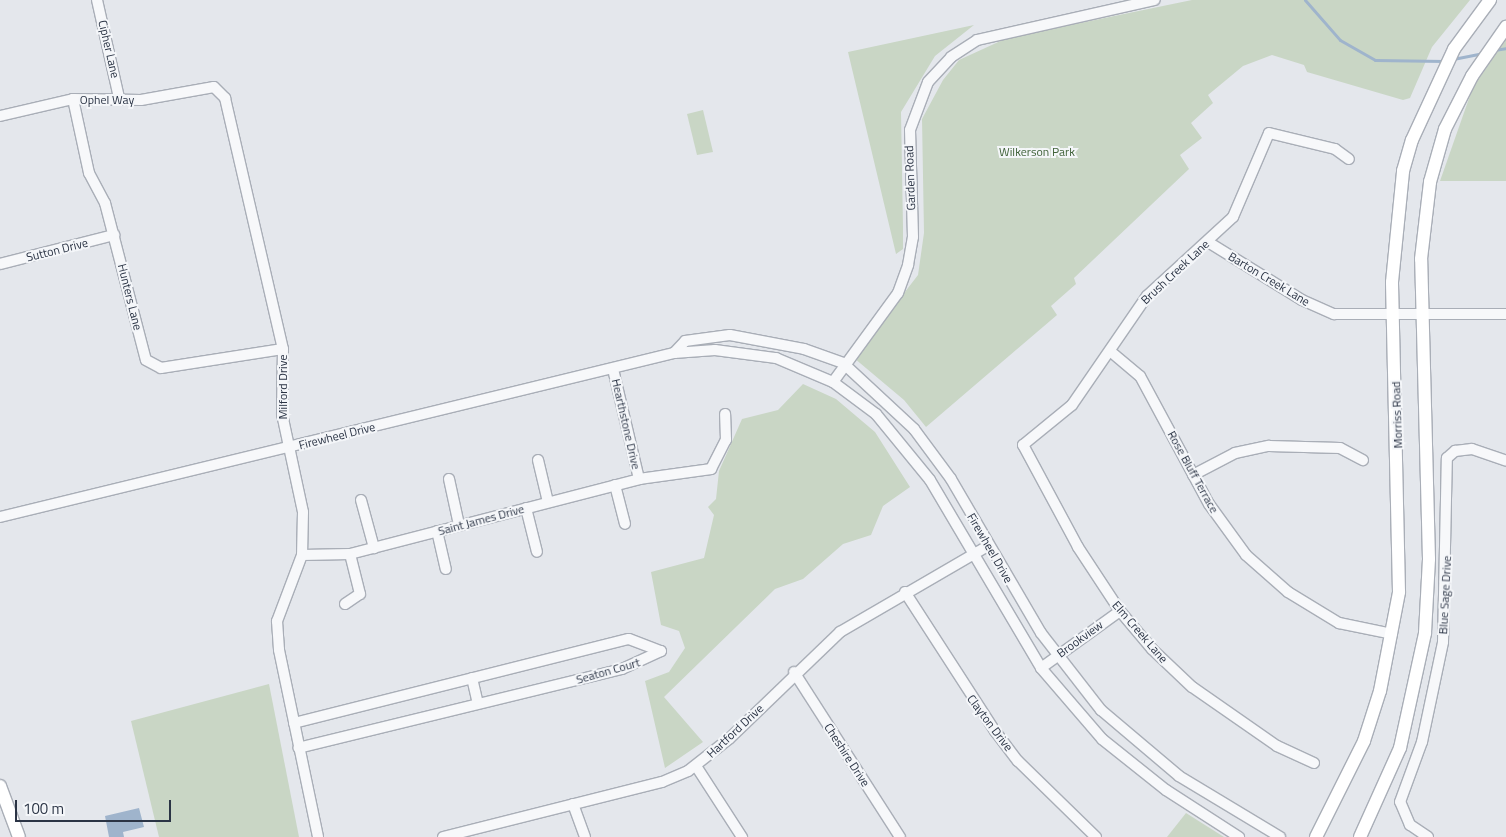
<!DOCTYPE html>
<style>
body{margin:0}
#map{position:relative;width:1506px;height:837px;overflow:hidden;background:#e4e7ec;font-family:"Titillium Web",sans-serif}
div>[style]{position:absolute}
.green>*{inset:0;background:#c9d6c5}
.water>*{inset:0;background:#9fb4cc}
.stream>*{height:3px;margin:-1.5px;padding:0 1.5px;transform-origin:1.5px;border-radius:1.5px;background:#9fb4cc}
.roads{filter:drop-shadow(1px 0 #a9aeb7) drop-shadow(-1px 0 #a9aeb7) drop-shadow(0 1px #a9aeb7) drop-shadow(0 -1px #a9aeb7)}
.minor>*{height:10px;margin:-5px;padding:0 5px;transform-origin:5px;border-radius:5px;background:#f7f8fa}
.major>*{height:12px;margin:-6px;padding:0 6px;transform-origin:6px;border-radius:6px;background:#fff}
span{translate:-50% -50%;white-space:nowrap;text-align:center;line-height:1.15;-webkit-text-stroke:4px #f4f6f9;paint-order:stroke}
.street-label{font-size:12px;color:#2b3445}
.park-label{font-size:12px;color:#3f6138}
.scale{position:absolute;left:15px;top:800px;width:156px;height:22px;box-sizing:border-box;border:2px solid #2b3445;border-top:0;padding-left:6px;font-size:15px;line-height:18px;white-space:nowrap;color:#2b3445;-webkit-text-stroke:4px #f4f6f9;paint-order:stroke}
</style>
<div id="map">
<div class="green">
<div style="clip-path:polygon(1192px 0,1470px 0,1432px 47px,1410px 98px,1403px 100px,1307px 72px,1304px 65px,1272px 55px,1243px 66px,1208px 95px,1213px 103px,1191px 123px,1202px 138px,1180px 155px,1189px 169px,1074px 278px,1076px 284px,1051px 306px,1057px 315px,926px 427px,904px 400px,854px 358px,918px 275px,924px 233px,922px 119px,943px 80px,959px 60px,1007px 38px)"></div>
<div style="clip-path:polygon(974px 25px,935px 56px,901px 112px,903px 227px,903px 249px,896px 254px,848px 52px)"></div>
<div style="clip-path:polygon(1506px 40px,1506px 181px,1440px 181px,1473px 87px)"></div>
<div style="clip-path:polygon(703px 110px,713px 152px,697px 155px,687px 114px)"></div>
<div style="clip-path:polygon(803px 384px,836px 399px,875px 432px,910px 487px,883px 506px,871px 535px,843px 544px,803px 579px,775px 589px,664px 697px,703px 742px,665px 768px,645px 681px,669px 672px,685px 648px,679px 631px,661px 625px,651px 572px,704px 558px,714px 515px,708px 507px,716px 499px,719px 471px,742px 419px,778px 410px)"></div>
<div style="clip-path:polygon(269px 684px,299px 837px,159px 837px,131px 721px)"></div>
<div style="clip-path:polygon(1186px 813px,1224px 837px,1167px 837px)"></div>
</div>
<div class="water">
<div style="clip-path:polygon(139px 808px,144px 827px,123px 832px,124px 837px,109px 837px,105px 816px)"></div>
</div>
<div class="stream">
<div style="left:1305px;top:0;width:53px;rotate:48.8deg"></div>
<div style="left:1340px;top:40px;width:40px;rotate:29.7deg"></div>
<div style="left:1375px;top:60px;width:69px;rotate:0.8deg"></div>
<div style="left:1494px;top:50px;width:12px;rotate:-9deg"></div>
<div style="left:1453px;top:59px;width:31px;rotate:-11deg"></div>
</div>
<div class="roads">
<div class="minor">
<div style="left:97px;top:0;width:100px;rotate:77.3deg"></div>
<div style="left:73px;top:99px;width:76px;rotate:77.8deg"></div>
<div style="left:89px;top:173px;width:34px;rotate:62deg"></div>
<div style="left:105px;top:203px;width:162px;rotate:75.4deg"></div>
<div style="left:146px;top:360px;width:17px;rotate:28deg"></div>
<div style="left:161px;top:368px;width:123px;rotate:-8.9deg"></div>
<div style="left:0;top:116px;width:75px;rotate:-13.1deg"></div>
<div style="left:73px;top:99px;width:68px;rotate:0.8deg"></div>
<div style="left:141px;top:100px;width:74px;rotate:-10.1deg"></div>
<div style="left:214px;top:87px;width:16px;rotate:45deg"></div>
<div style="left:225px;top:98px;width:258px;rotate:77deg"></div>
<div style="left:283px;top:349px;width:65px;rotate:90.9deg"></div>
<div style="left:282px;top:414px;width:100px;rotate:77.9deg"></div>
<div style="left:303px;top:512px;width:43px;rotate:91.3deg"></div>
<div style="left:302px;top:555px;width:71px;rotate:110.7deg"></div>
<div style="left:277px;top:621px;width:29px;rotate:86deg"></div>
<div style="left:279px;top:650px;width:191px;rotate:78.2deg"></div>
<div style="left:1208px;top:242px;width:110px;rotate:31.7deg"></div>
<div style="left:1302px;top:300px;width:35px;rotate:24deg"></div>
<div style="left:1334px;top:314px;width:172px"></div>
<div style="left:0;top:264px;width:118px;rotate:-14.3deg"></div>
<div style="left:1110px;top:351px;width:39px;rotate:40deg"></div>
<div style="left:1140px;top:376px;width:145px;rotate:61.7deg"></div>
<div style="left:1209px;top:504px;width:63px;rotate:54deg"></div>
<div style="left:1246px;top:555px;width:56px;rotate:41.4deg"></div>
<div style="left:1288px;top:592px;width:60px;rotate:31.3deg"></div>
<div style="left:1339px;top:623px;width:54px;rotate:11.7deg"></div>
<div style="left:674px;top:353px;width:16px;rotate:-47deg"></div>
<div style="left:685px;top:341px;width:45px;rotate:-7.6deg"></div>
<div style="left:730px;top:335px;width:75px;rotate:10.7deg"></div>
<div style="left:804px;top:349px;width:41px;rotate:19.7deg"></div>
<div style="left:843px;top:363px;width:97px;rotate:42.9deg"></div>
<div style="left:914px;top:429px;width:62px;rotate:53.5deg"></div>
<div style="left:951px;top:479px;width:178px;rotate:59.7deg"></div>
<div style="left:1041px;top:633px;width:98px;rotate:52.1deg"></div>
<div style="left:1101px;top:710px;width:102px;rotate:40.2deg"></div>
<div style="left:1179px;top:776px;width:118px;rotate:31.1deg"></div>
<div style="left:613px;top:369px;width:113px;rotate:76.7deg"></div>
<div style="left:833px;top:382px;width:110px;rotate:-53.9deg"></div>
<div style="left:898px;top:293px;width:30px;rotate:-70deg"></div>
<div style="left:908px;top:265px;width:28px;rotate:-80deg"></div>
<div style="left:913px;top:237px;width:107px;rotate:-91.6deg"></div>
<div style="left:910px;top:130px;width:51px;rotate:-69.4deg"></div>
<div style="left:928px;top:82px;width:34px;rotate:-47deg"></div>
<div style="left:951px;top:57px;width:31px;rotate:-33deg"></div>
<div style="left:977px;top:40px;width:182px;rotate:-12.7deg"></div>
<div style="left:538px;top:460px;width:43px;rotate:76.6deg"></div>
<div style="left:1193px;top:475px;width:47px;rotate:-27.6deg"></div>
<div style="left:1235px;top:453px;width:35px;rotate:-12deg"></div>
<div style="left:1269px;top:446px;width:71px;rotate:1.6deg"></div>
<div style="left:1340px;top:448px;width:26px;rotate:28deg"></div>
<div style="left:449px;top:479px;width:47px;rotate:77.7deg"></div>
<div style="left:615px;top:485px;width:40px;rotate:75.6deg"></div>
<div style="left:361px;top:500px;width:50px;rotate:74.8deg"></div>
<div style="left:526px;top:508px;width:45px;rotate:76deg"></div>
<div style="left:0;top:517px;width:694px;rotate:-13.68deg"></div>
<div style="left:674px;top:353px;width:41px;rotate:-4.2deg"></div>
<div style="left:715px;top:350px;width:62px;rotate:7.5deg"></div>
<div style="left:776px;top:358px;width:62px;rotate:22.8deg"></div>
<div style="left:833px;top:382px;width:54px;rotate:36.7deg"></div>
<div style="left:876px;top:414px;width:85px;rotate:50.7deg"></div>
<div style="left:930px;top:480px;width:218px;rotate:59.4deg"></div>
<div style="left:1041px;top:668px;width:94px;rotate:49.3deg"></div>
<div style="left:1102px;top:739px;width:82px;rotate:38.6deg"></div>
<div style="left:1166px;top:790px;width:87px;rotate:32.8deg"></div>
<div style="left:437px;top:531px;width:39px;rotate:77deg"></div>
<div style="left:302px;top:555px;width:48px;rotate:-1.2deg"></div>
<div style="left:350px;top:554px;width:299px;rotate:-14.5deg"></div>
<div style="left:639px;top:479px;width:73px;rotate:-7.9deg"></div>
<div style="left:711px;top:469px;width:33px;rotate:-63deg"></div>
<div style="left:726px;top:440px;width:26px;rotate:-92deg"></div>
<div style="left:905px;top:592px;width:166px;rotate:57.1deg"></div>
<div style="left:995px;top:731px;width:38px;rotate:53deg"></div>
<div style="left:1018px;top:761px;width:109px;rotate:44.3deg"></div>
<div style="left:345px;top:604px;width:18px;rotate:-34deg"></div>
<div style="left:360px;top:594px;width:41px;rotate:-104deg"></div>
<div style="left:1041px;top:668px;width:97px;rotate:-35.8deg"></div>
<div style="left:794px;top:672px;width:196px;rotate:57.3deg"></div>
<div style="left:472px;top:678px;width:26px;rotate:77deg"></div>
<div style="left:294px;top:723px;width:345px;rotate:-14.1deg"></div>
<div style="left:629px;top:639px;width:34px;rotate:21deg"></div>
<div style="left:661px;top:651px;width:43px;rotate:155.2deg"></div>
<div style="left:622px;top:669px;width:333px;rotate:166.3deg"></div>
<div style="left:1314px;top:763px;width:41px;rotate:-155.3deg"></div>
<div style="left:1277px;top:746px;width:103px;rotate:-145.2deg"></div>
<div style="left:1192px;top:687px;width:55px;rotate:-136.5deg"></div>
<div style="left:1152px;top:649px;width:50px;rotate:-130.1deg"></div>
<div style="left:1120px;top:611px;width:77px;rotate:-123.3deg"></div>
<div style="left:1078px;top:547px;width:116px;rotate:-118.3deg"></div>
<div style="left:1023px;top:445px;width:63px;rotate:-39.2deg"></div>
<div style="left:1072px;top:405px;width:132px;rotate:-55.5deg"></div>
<div style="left:1147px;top:296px;width:117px;rotate:-42.6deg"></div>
<div style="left:1233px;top:217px;width:91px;rotate:-66.8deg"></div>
<div style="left:1269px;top:133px;width:68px;rotate:13.6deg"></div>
<div style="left:1335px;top:149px;width:17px;rotate:36deg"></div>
<div style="left:696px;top:766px;width:85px;rotate:57.1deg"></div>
<div style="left:573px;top:804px;width:35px;rotate:70deg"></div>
<div style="left:443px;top:837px;width:226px;rotate:-14.1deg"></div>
<div style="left:662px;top:782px;width:28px;rotate:-23deg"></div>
<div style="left:688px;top:771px;width:53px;rotate:-38.2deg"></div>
<div style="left:730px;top:738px;width:153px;rotate:-43.9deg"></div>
<div style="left:840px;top:632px;width:171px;rotate:-30.2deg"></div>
<div style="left:1428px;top:837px;width:22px;rotate:-146deg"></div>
<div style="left:1410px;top:825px;width:25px;rotate:-113deg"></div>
<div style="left:1400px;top:802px;width:64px;rotate:-69.9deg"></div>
<div style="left:1422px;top:742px;width:102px;rotate:-78.1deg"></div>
<div style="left:1443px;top:642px;width:184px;rotate:-88.8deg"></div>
<div style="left:1447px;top:458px;width:11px;rotate:-41deg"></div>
<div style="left:1455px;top:451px;width:17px;rotate:-7deg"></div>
<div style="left:1472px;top:449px;width:36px;rotate:19deg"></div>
</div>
<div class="major">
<div style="left:0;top:786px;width:54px;rotate:69.6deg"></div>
<div style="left:1316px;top:837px;width:107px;rotate:-63.4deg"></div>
<div style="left:1364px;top:741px;width:52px;rotate:-72.3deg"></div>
<div style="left:1380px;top:691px;width:101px;rotate:-79.1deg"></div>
<div style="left:1399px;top:592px;width:310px;rotate:-91.3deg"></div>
<div style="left:1392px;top:282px;width:112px;rotate:-84.3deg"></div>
<div style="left:1403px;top:171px;width:32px;rotate:-74deg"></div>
<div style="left:1412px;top:140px;width:100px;rotate:-65.2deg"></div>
<div style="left:1454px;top:49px;width:61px;rotate:-53.7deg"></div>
<div style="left:1360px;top:837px;width:98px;rotate:-65.8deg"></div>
<div style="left:1400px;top:748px;width:118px;rotate:-77.7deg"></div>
<div style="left:1425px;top:633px;width:74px;rotate:-86.9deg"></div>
<div style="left:1429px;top:559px;width:300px;rotate:-91.5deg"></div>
<div style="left:1421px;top:259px;width:78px;rotate:-83.3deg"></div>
<div style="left:1430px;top:182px;width:55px;rotate:-74.2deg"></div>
<div style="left:1445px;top:129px;width:59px;rotate:-63deg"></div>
<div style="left:1472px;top:76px;width:60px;rotate:-55.2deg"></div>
</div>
</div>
<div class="street-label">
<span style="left:109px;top:49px;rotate:77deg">Cipher Lane</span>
<span style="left:107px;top:100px">Ophel Way</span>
<span style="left:910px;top:178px;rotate:-92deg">Garden Road</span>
<span style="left:57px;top:250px;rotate:-14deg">Sutton Drive</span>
<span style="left:1175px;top:272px;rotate:-43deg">Brush Creek Lane</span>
<span style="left:1269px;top:279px;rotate:31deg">Barton Creek Lane</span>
<span style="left:130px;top:297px;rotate:76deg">Hunters Lane</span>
<span style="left:283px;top:387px;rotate:-90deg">Milford Drive</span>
<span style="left:1397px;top:415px;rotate:-92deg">Morriss Road</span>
<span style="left:626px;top:424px;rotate:77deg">Hearthstone Drive</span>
<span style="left:337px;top:436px;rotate:-14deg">Firewheel Drive</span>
<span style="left:1193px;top:472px;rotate:61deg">Rose Bluff Terrace</span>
<span style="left:481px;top:520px;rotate:-15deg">Saint James Drive</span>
<span style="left:990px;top:548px;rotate:60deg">Firewheel Drive</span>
<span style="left:1445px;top:595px;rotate:-87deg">Blue Sage Drive</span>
<span style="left:1140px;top:632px;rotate:49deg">Elm Creek Lane</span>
<span style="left:1080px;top:639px;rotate:-36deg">Brookview</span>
<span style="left:608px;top:671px;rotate:-16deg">Seaton Court</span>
<span style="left:990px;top:723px;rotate:53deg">Clayton Drive</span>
<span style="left:735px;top:731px;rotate:-43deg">Hartford Drive</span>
<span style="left:847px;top:755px;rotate:57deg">Cheshire Drive</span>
</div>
<div class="park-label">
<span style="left:1037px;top:152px">Wilkerson Park</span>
</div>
<div class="scale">100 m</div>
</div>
